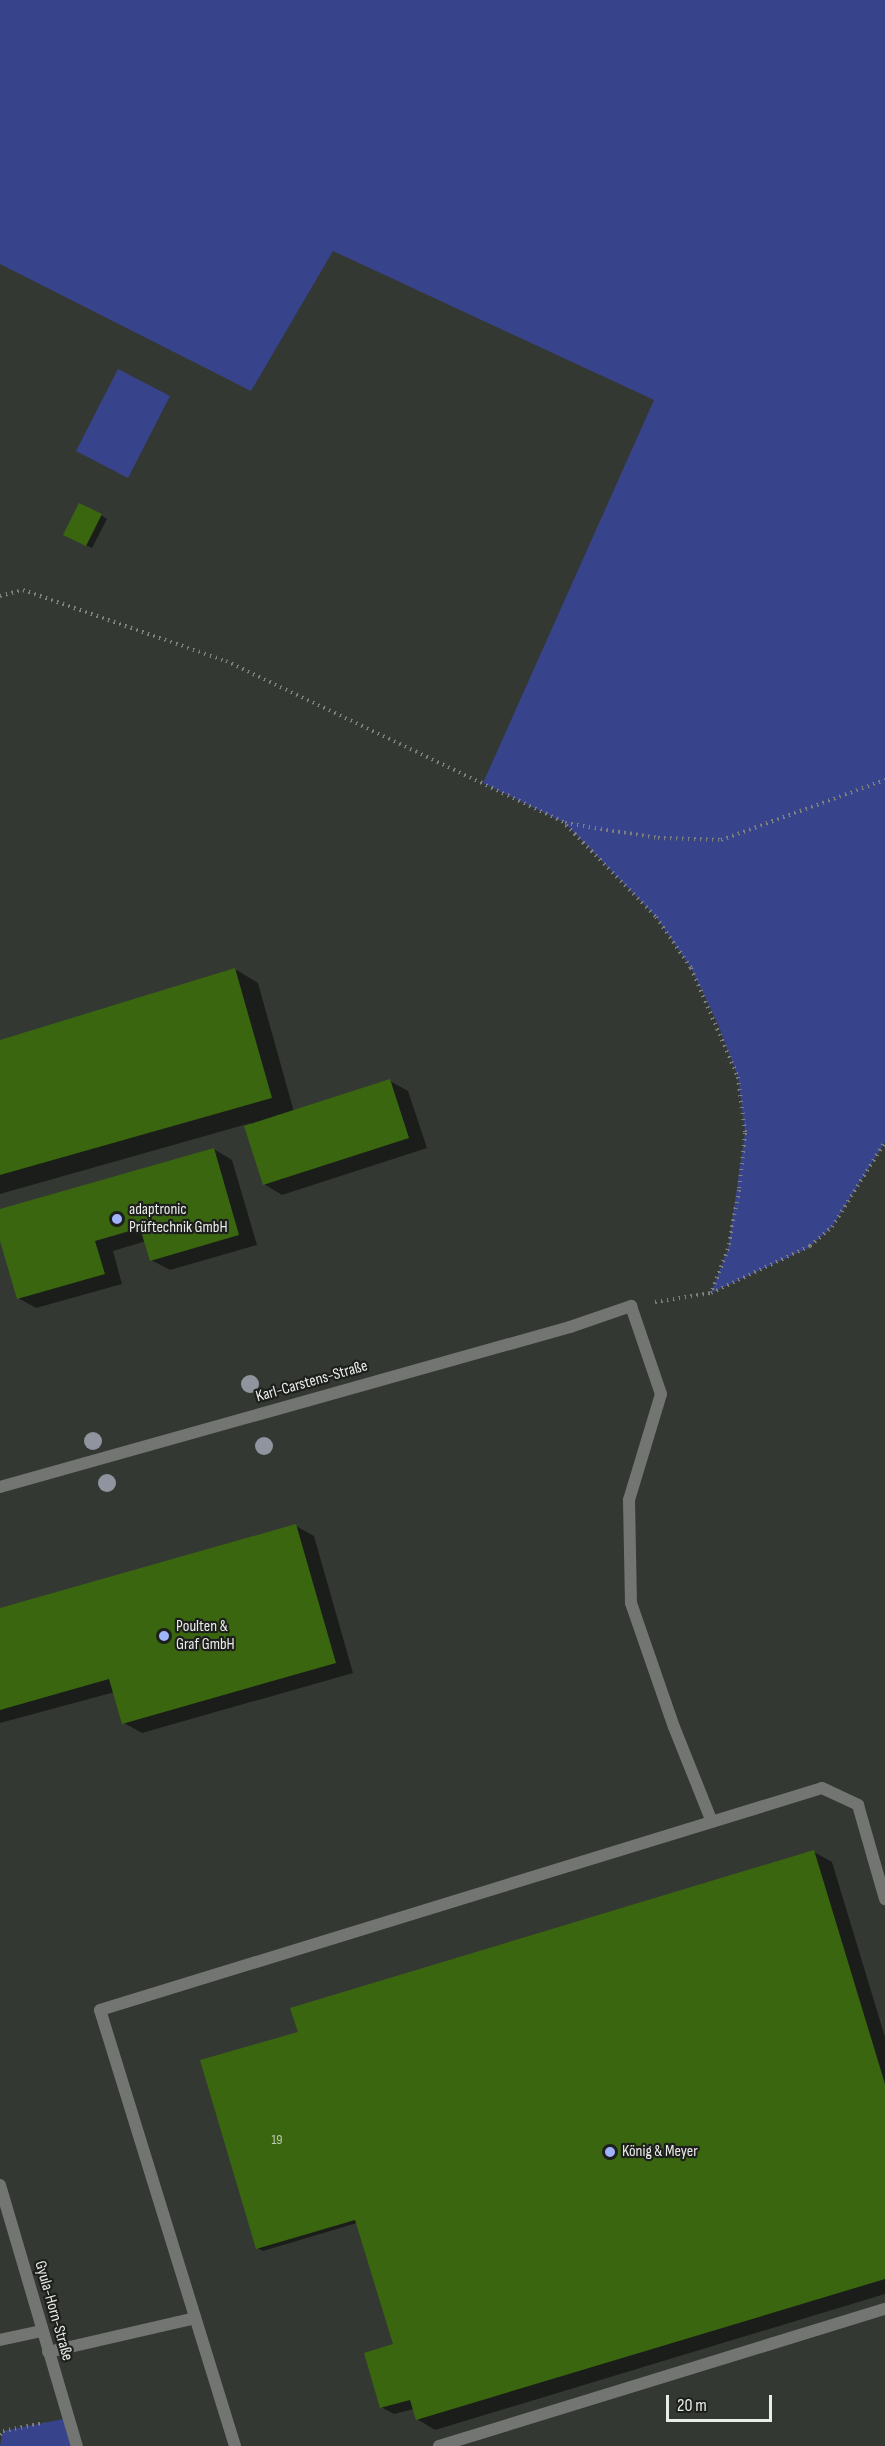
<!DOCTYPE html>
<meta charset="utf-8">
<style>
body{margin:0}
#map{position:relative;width:885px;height:2446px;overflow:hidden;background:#343832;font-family:"Sofia Sans Condensed",sans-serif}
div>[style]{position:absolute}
.green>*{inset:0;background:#37438a}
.shadow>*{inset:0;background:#0007}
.building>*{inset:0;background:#3a6610}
.path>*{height:4px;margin-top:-2px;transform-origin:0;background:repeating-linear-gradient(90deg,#7d807b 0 1.5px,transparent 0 6px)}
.lane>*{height:12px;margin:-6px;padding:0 6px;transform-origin:6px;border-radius:6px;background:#737572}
.street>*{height:12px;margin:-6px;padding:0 6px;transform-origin:6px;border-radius:6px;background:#737572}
.trees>*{width:18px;height:18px;margin:-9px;border-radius:50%;background:#8f949e}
.dots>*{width:16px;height:16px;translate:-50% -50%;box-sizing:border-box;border:3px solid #1d1f1c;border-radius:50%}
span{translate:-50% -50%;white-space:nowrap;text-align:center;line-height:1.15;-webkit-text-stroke:4.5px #1d1f1c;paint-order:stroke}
.number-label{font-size:14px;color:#becab2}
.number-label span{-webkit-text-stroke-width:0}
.poi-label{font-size:16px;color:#eaece8}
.left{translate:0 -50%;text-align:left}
.street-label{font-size:16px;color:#eaece8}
.scale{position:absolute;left:666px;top:2395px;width:106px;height:27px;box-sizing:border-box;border:3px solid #eaece8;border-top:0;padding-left:8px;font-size:18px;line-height:21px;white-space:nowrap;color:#eaece8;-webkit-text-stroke:4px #1d1f1c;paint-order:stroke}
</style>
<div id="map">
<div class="green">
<div style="clip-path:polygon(0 0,885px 0,885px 1142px,832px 1227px,808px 1248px,711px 1293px,728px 1249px,745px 1133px,738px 1077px,717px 1022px,691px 968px,656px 917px,565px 823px,483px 783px,654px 400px,333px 251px,251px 391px,0 264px)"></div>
<div style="clip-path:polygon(118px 369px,170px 396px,128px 478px,76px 451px)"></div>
<div style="clip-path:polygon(68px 2418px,77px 2446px,0 2446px,3px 2431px)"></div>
</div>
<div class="shadow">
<div style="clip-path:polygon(101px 515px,107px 519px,92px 548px,71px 538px)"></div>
<div style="clip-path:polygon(235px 969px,258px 983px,294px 1112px,390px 1081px,408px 1091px,427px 1148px,282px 1195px,264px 1184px,251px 1123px,0 1194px,0 1041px)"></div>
<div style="clip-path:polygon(214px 1149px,232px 1160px,257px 1245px,170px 1270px,151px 1260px,146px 1241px,113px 1251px,122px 1284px,36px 1308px,18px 1298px,0 1236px,0 1211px)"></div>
<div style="clip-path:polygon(296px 1526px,314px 1536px,353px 1673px,142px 1733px,124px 1723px,115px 1692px,0 1723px,0 1610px)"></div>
<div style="clip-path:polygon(814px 1852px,832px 1862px,885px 2037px,885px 2294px,435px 2430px,417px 2419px,414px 2409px,394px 2414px,381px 2407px,394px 2345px,357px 2223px,263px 2251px,257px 2248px,299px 2033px)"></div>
</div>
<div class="building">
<div style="clip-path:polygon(79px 503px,102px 514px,86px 546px,63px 535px)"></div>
<div style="clip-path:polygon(235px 968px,272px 1098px,0 1175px,0 1040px)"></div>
<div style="clip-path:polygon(390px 1079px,409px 1138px,263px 1185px,244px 1126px)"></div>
<div style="clip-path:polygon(214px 1148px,239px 1235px,150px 1261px,140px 1228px,95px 1241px,105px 1274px,17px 1299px,0 1241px,0 1209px)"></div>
<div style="clip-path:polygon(296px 1524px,336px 1663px,122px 1724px,109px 1679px,0 1710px,0 1608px)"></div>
<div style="clip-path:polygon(814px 1850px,885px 2084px,885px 2279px,416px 2420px,410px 2400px,380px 2408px,364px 2353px,393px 2344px,355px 2220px,256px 2249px,200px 2060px,298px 2032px,290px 2008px)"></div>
</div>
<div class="path">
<div style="left:0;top:596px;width:24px;rotate:-15deg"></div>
<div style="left:23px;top:590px;width:215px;rotate:19.3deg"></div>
<div style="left:226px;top:661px;width:376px;rotate:25.5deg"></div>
<div style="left:565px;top:823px;width:94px;rotate:9.2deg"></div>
<div style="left:658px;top:838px;width:63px;rotate:1.8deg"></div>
<div style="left:721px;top:840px;width:175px;rotate:-20.1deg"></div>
<div style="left:566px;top:825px;width:129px;rotate:45.6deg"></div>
<div style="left:656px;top:917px;width:62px;rotate:55.5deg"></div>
<div style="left:691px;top:968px;width:119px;rotate:66.7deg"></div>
<div style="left:738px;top:1077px;width:56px;rotate:82.9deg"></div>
<div style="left:745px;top:1133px;width:57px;rotate:96deg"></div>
<div style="left:739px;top:1190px;width:60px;rotate:100.6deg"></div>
<div style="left:728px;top:1249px;width:47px;rotate:111.1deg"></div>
<div style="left:655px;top:1302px;width:57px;rotate:-9.1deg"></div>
<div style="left:711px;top:1293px;width:110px;rotate:-25.4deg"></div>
<div style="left:810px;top:1246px;width:29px;rotate:-41deg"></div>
<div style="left:832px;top:1227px;width:100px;rotate:-58.1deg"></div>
<div style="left:0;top:2435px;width:5px;rotate:-53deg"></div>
<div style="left:3px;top:2431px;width:42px;rotate:-11deg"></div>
</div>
<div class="lane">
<div style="left:631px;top:1306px;width:93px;rotate:71.2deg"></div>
<div style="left:661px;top:1394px;width:111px;rotate:106.8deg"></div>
<div style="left:629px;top:1500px;width:103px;rotate:88.9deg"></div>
<div style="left:631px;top:1603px;width:131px;rotate:70.9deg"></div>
<div style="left:674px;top:1727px;width:102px;rotate:68.2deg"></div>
<div style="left:0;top:2340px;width:43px;rotate:-12.1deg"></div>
<div style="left:48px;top:2352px;width:151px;rotate:-13deg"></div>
<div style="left:235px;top:2446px;width:456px;rotate:-107.2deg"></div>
<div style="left:100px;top:2010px;width:755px;rotate:-17.09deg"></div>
<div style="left:822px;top:1788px;width:40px;rotate:25deg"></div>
<div style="left:858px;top:1805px;width:98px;rotate:74deg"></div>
<div style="left:439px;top:2446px;width:467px;rotate:-17.1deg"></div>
</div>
<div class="street">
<div style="left:0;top:1487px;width:592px;rotate:-15.68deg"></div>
<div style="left:570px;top:1327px;width:65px;rotate:-19deg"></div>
<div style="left:0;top:2185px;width:272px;rotate:73.6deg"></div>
</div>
<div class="trees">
<div style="left:250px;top:1384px"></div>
<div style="left:93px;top:1441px"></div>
<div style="left:264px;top:1446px"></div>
<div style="left:107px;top:1483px"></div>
</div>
<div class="dots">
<div style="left:117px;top:1219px;background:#a0b3fd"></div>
<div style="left:164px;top:1636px;background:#a0b3fd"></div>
<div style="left:610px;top:2152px;background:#a0b3fd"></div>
</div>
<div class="number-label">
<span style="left:277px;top:2140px">19</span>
</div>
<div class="poi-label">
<span class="left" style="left:129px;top:1219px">adaptronic<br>Prüftechnik GmbH</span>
<span class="left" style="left:176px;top:1636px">Poulten &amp;<br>Graf GmbH</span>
<span class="left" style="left:622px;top:2152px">König &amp; Meyer</span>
</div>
<div class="street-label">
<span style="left:312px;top:1382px;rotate:-16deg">Karl-Carstens-Straße</span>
<span style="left:53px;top:2311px;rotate:74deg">Gyula-Horn-Straße</span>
</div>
<div class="scale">20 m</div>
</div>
